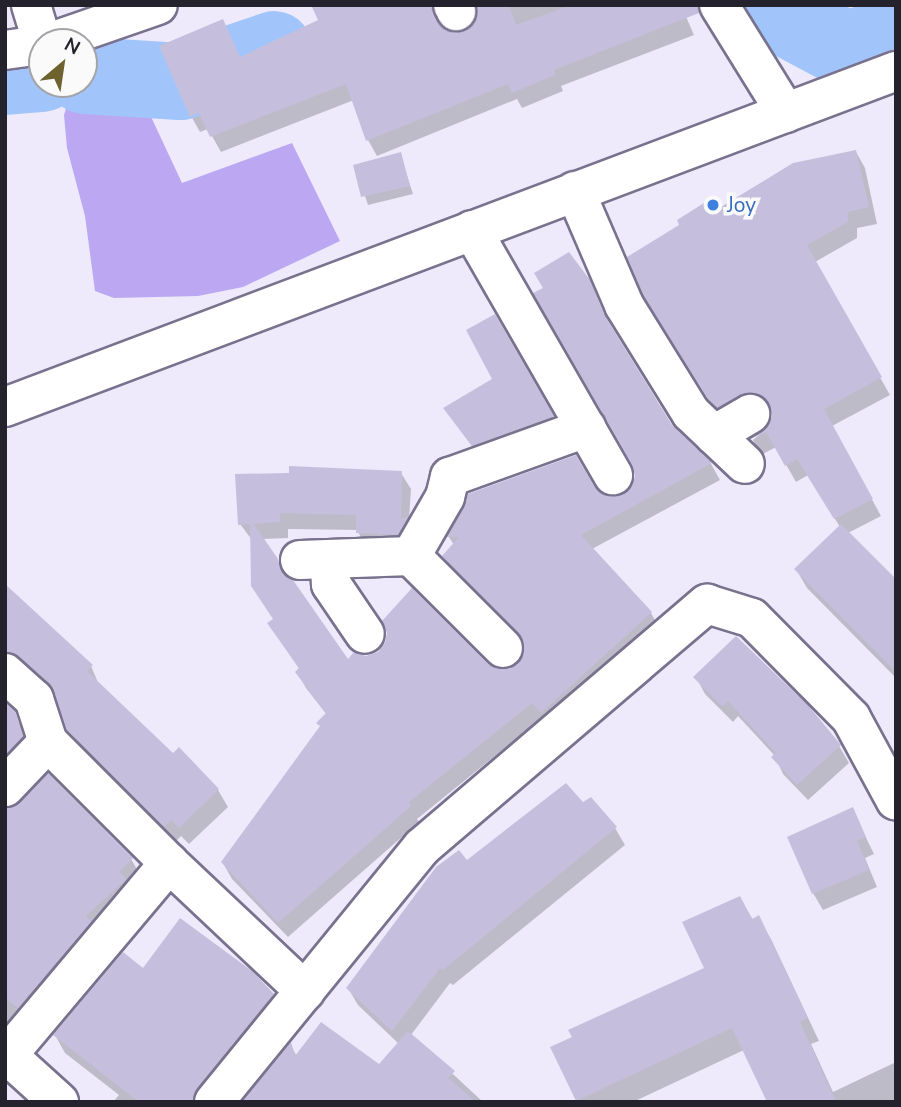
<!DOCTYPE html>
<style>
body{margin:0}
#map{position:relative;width:901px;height:1107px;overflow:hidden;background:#eeeafc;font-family:"Nunito Sans",sans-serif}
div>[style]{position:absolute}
.forest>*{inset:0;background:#bba7f2}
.shadow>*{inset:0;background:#0003}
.river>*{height:77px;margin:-38.5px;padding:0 38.5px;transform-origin:38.5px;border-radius:38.5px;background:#a1c5fb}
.building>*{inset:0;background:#c5bfdd}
.roads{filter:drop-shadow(2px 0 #79728e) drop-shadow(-2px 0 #79728e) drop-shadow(0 2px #79728e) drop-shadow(0 -2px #79728e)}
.minor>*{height:38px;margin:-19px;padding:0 19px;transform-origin:19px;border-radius:19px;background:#fff}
.dots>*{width:19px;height:19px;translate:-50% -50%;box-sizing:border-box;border:4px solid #fafafa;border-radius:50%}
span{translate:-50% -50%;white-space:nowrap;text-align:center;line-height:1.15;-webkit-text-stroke:7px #fafafa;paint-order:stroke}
.shop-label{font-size:21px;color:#366cbe}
.left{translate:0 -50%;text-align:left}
.frame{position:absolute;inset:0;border:7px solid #24222d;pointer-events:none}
.north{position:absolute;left:28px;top:28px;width:70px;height:70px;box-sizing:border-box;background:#fafafa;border:2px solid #a4a4a8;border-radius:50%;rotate:29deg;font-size:19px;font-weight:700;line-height:28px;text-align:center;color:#24222d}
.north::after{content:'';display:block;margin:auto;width:24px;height:32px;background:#6e622f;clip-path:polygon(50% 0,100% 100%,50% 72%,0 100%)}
</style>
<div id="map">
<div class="forest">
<div style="clip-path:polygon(131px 74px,182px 183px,292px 143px,340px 241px,243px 287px,198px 296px,114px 298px,95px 291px,85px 216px,67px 148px,64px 115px,73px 86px)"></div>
</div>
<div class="shadow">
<div style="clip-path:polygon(313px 5px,448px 5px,439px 20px,442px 30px,454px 35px,467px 32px,475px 25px,477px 5px,681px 5px,694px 35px,561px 86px,563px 91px,522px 108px,517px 99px,377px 156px,368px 140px,354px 100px,221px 152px,208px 129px,200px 132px,191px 116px,222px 21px,241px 59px,320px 21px)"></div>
<div style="clip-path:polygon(856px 152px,865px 168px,877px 224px,857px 228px,857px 238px,815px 262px,890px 395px,832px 426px,881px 516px,848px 533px,896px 582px,896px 678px,807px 588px,796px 569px,840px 527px,808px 475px,796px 482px,776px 447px,761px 455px,753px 440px,770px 426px,774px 415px,771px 411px,759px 408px,720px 416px,655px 312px,710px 215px)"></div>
<div style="clip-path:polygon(400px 154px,413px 194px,368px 205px,355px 166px)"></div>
<div style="clip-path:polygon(588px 281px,612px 330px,671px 426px,711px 464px,720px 480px,592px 549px,651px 613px,660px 629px,551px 728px,542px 718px,417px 819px,419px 822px,288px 937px,232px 879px,223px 863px,321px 728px,327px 715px,306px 688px,297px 672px,300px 670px,269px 624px,274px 620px,252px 540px,240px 524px,401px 473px,411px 489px,409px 520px,417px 533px,367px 548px,357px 530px,288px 529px,288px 538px,263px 539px,347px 661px,366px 658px,487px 665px,496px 671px,508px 671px,520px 664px,526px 655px,526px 645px,453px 572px,444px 556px,454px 545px,449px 537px,593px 487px,602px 496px,612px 499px,624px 496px,633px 487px,637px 476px)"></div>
<div style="clip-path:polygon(494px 316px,559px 428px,480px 457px,453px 420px,494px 379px)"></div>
<div style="clip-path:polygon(5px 585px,91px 666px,99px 685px,173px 756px,179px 750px,218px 790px,228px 807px,189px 844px,181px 836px,174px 843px,79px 747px,55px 695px,30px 673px,5px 670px)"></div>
<div style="clip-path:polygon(696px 677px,839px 746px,849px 763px,808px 800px,783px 774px,775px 756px,738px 716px,733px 722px,705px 694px)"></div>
<div style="clip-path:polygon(5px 705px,24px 730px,32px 754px,5px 782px)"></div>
<div style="clip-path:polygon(48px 776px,131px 859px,141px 876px,5px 1038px,5px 810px,12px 809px)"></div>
<div style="clip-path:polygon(583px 804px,615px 828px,625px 845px,453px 985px,450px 983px,411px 1035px,483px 1102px,245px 1102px,291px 1045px,297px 1057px,379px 1066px,399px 1044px,358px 1005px,348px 988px,467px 862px)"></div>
<div style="clip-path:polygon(852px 809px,874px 854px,865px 858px,877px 887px,823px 910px,813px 893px)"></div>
<div style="clip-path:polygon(740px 898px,753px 920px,758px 918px,771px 939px,819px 1041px,811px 1044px,833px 1092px,896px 1062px,896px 1102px,769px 1102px,744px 1050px,633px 1102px,578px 1102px,552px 1048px,706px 969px)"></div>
<div style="clip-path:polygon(144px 971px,273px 995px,283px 1013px,211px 1102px,113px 1102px,119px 1095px,65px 1053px,55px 1035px)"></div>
</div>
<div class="river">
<div style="left:763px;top:5px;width:95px;rotate:28.2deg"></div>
<div style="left:847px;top:50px;width:52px;rotate:-20.2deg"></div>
<div style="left:84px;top:75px;width:96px;rotate:3.6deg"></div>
<div style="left:180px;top:81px;width:99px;rotate:-18.8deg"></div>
<div style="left:5px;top:76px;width:37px;rotate:-5deg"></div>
</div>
<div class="building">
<div style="clip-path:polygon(311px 5px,431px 5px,437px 21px,445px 30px,455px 33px,466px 30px,474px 24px,476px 5px,509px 5px,516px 25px,571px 5px,697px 5px,699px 13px,554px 70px,555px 75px,512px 93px,508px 84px,366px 141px,346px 84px,210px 137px,199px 113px,190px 117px,159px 46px,223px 19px,240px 57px,318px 20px)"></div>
<div style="clip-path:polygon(856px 150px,869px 207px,848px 212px,848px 222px,807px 245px,882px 377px,824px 409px,873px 499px,834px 519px,797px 459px,785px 466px,766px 432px,750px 439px,769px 425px,772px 415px,769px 404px,761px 395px,751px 392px,740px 395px,717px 408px,708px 399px,643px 295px,627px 257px,679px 225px,677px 220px,704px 203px,711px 213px,793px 163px)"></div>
<div style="clip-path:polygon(401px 152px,410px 186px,361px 197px,353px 165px)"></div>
<div style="clip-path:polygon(569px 252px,590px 280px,605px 316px,672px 425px,712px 463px,581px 535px,652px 612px,541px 713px,532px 703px,409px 802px,411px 806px,278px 923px,221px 862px,320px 726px,316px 723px,326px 713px,295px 672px,299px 668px,267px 623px,273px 619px,251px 586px,250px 524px,238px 525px,235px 474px,289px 473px,289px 466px,402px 471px,401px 519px,409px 516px,398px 535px,356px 533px,356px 515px,280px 513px,280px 522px,254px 524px,278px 559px,282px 572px,293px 580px,348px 659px,354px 652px,366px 656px,378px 652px,385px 643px,387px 633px,382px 621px,412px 588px,488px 664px,498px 669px,509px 669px,518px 664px,524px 653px,524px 642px,519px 633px,442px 556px,459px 537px,447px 537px,468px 494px,576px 455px,594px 486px,603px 494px,612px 497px,623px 494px,632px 486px,635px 476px,632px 464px,533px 293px,543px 288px,534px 273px)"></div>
<div style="clip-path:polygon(495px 314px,554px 416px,472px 446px,443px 408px,492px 379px,466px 330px)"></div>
<div style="clip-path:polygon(841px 524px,896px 579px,896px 672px,794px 569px)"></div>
<div style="clip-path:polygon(5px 584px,93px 665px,87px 671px,173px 753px,179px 747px,219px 789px,179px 828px,171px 820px,164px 827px,67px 730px,49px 683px,20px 657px,5px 652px)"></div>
<div style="clip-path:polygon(736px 636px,807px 704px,841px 745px,797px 785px,771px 757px,776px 753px,728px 701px,722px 706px,693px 677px)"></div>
<div style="clip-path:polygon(5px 703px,15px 711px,23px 736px,5px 755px)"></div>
<div style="clip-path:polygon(48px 773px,133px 858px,119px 872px,126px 879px,86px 916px,91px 922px,18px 1008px,5px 998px,5px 808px,20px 803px)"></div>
<div style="clip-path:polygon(566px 783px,583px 802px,591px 797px,617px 827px,443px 970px,440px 968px,392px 1031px,346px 988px,436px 867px,459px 850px,467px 860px)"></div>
<div style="clip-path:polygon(853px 807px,866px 837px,857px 841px,869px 870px,812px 894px,787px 837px)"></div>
<div style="clip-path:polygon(740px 896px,752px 919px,759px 915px,808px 1018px,800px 1022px,836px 1102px,767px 1102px,732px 1028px,576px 1101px,550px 1047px,572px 1037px,568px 1030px,704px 968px,682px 922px)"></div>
<div style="clip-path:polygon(180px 918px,252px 971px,274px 994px,197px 1088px,193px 1102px,139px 1102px,53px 1035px,123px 952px,143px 968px)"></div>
<div style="clip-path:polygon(321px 1022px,379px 1064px,408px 1031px,455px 1071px,448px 1078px,476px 1102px,242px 1102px,291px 1042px,295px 1056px)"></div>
</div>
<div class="roads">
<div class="minor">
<div style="left:31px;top:5px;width:39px;rotate:73deg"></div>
<div style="left:453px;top:5px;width:7px;rotate:63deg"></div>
<div style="left:719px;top:5px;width:127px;rotate:58.2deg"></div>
<div style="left:51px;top:42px;width:113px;rotate:-19.1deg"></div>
<div style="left:5px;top:50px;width:37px;rotate:-8deg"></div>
<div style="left:575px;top:191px;width:124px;rotate:66.7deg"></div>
<div style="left:624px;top:305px;width:127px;rotate:58.2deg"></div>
<div style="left:691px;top:413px;width:74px;rotate:43.4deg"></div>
<div style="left:472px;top:230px;width:283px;rotate:60.1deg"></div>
<div style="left:5px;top:407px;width:952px;rotate:-20.66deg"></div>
<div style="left:714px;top:435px;width:42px;rotate:-30.3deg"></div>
<div style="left:411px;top:556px;width:130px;rotate:45deg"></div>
<div style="left:330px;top:559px;width:25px;rotate:88deg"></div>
<div style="left:331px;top:584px;width:60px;rotate:55.8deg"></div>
<div style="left:300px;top:560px;width:111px;rotate:-2.1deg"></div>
<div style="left:411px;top:556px;width:68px;rotate:-60deg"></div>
<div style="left:445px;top:497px;width:21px;rotate:-76deg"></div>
<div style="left:450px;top:477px;width:145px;rotate:-19.8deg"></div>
<div style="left:5px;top:673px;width:39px;rotate:42deg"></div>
<div style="left:34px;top:699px;width:45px;rotate:72deg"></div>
<div style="left:5px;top:787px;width:62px;rotate:-46.3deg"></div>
<div style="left:48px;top:742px;width:171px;rotate:45deg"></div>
<div style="left:169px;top:863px;width:187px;rotate:43.3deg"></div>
<div style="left:5px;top:1053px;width:73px;rotate:42.2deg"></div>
<div style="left:5px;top:1058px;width:255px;rotate:-49.9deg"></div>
<div style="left:214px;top:1102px;width:329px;rotate:-50.8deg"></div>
<div style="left:422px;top:847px;width:375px;rotate:-40.5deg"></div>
<div style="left:707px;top:604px;width:47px;rotate:17.3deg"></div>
<div style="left:752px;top:618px;width:141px;rotate:45.3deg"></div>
<div style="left:851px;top:718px;width:94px;rotate:61.5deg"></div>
</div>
</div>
<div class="dots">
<div style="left:713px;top:205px;background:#3f7fe0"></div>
</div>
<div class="shop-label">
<span class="left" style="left:727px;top:205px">Joy</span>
</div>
<div class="frame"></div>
<div class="north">N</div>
</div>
